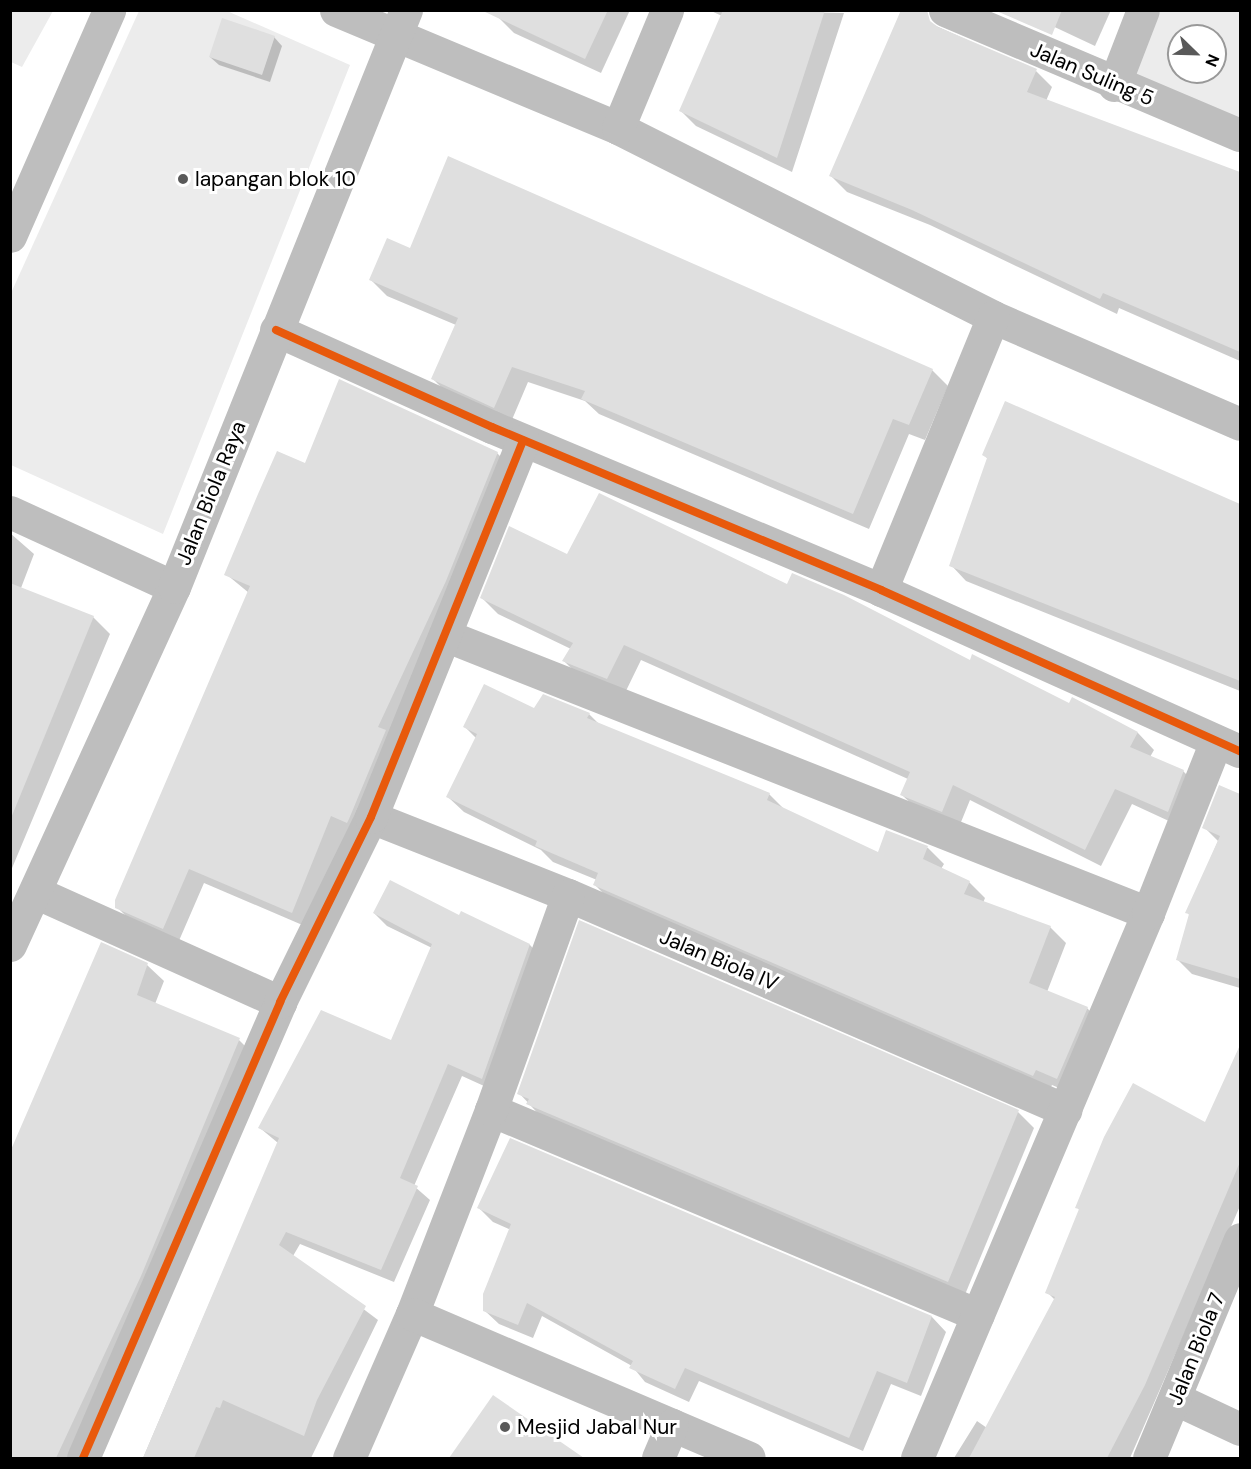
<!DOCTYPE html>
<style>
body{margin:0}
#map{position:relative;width:1251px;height:1469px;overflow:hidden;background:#fff;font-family:"DM Sans",sans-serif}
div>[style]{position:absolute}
.green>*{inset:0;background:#ececec}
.shadow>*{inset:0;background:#0003}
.building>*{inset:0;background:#dfdfdf}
.street>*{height:33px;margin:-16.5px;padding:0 16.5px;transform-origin:16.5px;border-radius:16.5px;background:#bebebe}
.cycleway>*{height:8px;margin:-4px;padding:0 4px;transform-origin:4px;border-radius:4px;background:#e8590c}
.dots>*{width:16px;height:16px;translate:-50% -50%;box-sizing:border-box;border:3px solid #fff;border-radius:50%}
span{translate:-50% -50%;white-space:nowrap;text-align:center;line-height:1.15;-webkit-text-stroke:6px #fff;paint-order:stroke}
.street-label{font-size:21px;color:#000}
.poi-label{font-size:21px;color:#000}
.left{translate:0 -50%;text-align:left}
.frame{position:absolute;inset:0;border:12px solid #000;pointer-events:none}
.north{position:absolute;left:1167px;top:24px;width:60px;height:60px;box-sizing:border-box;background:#fff;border:2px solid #999;border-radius:50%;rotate:113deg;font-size:16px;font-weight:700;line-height:24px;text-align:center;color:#000}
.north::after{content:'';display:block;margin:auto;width:21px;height:27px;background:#595959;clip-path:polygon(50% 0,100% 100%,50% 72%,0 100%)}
</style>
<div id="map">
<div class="green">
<div style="clip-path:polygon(11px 10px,53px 11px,22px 67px,11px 62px)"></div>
<div style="clip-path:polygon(139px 11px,227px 11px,350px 65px,163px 534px,11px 465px,11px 293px)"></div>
<div style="clip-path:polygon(evenodd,1159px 11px,1240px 11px,1240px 122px,1132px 81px,1159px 11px,1179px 36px,1215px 36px,1215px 72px,1179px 72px,1179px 36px)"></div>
</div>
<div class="shadow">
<div style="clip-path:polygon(501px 10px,630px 10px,601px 73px,514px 33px,498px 17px)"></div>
<div style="clip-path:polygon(709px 10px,844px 13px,792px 172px,696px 126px,681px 111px,722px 16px)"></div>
<div style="clip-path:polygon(1033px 10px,1111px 10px,1095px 46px,1046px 23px)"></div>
<div style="clip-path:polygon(903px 11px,1036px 71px,1052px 87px,1046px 101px,1240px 174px,1240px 361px,1119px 308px,1117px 314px,930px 225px,847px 192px,831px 176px)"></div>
<div style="clip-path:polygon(274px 37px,282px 46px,270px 82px,219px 65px,210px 57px)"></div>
<div style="clip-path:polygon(410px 250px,932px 370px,948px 386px,925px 440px,909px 434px,869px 529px,599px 414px,585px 401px,528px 382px,511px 422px,449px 395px,433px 379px,456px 325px,387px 296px,371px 280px)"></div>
<div style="clip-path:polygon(1006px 403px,1240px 509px,1240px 691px,966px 581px,951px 565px,988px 459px,984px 455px)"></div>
<div style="clip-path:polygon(497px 453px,512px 468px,307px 927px,204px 883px,178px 943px,132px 922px,117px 907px,117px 900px,249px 593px,226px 574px,306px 465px)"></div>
<div style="clip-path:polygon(10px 533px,34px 554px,21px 588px,93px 617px,110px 634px,10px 873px)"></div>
<div style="clip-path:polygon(568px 556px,787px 586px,1069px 705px,1073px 699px,1138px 733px,1154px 750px,1150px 757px,1183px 771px,1200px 788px,1184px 828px,1132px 804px,1101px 866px,970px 800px,959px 827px,919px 811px,902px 795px,908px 779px,641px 660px,624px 695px,580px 677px,564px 661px,571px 649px,498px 614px,481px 597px)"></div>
<div style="clip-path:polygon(535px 710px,589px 714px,600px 725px,769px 794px,786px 811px,878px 854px,887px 832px,928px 848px,944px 864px,941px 869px,969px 882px,985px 898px,983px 903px,1050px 927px,1066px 943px,1047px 992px,1087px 1008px,1103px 1024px,1073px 1094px,1052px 1085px,1049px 1091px,611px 901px,595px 885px,597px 880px,553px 862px,541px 850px,464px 812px,448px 797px,476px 738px,465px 727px)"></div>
<div style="clip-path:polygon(1220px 787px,1240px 796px,1240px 988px,1192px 974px,1178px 960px,1190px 916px,1187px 912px,1218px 841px,1204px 827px)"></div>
<div style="clip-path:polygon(374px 913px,460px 917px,462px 913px,530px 945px,543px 959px,495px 1091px,462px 1076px,414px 1186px,430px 1200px,394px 1282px,300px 1244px,293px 1256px,378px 1320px,311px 1458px,143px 1458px,278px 1143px,260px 1128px,392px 1042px,432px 948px,387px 926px)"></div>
<div style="clip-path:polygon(101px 944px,147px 965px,164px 981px,155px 1004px,239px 1040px,255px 1056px,79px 1458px,10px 1458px,10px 1157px)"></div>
<div style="clip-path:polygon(1240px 1046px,1240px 1206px,1130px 1458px,954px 1458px,977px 1421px,987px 1428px,1055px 1300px,1047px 1292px,1080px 1211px,1077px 1207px,1206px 1124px)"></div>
<div style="clip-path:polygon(519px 1093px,1018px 1112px,1034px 1128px,964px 1297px,544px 1120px)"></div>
<div style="clip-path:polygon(511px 1140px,932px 1317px,946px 1332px,921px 1396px,891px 1384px,863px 1451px,699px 1381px,689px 1402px,645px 1382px,632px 1366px,542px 1316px,533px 1338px,499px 1324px,484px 1310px,511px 1230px,493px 1222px,479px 1208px)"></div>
<div style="clip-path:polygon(493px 1397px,581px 1458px,450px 1458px)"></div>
</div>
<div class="building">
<div style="clip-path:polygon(481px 10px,608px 10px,585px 59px)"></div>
<div style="clip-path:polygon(723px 10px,825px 10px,777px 158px,679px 111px)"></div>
<div style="clip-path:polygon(901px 10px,927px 10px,930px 21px,938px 27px,1037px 69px,1027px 92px,1240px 172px,1240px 352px,1103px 293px,1100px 299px,912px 210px,829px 176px)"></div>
<div style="clip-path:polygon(994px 10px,1062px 10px,1052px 35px)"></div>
<div style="clip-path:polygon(222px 18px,275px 36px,262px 75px,209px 57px)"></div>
<div style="clip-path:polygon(448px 156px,933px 369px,909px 425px,893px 419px,853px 514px,581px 399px,585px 391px,512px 367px,494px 408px,431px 379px,458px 318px,369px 280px,387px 238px,410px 248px)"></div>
<div style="clip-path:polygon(339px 379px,498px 452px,446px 581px,378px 727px,386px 730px,349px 819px,347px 823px,331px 816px,292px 913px,189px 869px,163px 929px,115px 908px,115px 900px,250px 586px,224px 575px,258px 494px,277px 451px,305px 463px)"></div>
<div style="clip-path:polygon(1005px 401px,1240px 504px,1240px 681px,949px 566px,987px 458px,982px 455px)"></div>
<div style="clip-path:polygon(599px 493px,787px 584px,792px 573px,844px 595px,970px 660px,972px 654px,1069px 703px,1072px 697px,1138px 732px,1130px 747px,1184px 770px,1168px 812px,1115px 789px,1085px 850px,953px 785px,942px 812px,900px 795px,910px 772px,624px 645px,607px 679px,562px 661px,573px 643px,480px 598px,509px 526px,567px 554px)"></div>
<div style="clip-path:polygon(10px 583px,94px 616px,11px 818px,10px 818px)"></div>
<div style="clip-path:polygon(484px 684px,534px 708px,543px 694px,590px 713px,587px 718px,770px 793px,767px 800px,878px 852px,886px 830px,928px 846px,923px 859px,970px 881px,964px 894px,1051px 926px,1029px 983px,1088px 1007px,1057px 1079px,1036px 1070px,1033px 1076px,593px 885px,598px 873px,535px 846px,537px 841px,446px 797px,477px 734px,463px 727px)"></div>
<div style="clip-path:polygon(1219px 785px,1240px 794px,1240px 979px,1176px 960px,1189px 914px,1185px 913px,1220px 836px,1202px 828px)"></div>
<div style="clip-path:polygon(390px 880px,459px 915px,461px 911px,530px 944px,482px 1079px,448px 1064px,400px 1178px,418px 1186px,381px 1270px,286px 1232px,279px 1245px,366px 1306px,317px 1400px,304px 1436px,223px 1400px,220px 1408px,216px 1407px,194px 1458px,143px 1458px,279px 1138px,258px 1128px,321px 1010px,391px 1040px,432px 944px,373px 913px)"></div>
<div style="clip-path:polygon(579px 920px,1019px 1110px,948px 1282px,526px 1104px,529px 1099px,517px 1094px)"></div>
<div style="clip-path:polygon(101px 942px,148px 963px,137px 995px,240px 1038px,141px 1276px,56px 1458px,10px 1458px,10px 1152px)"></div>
<div style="clip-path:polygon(1240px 1045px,1240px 1162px,1145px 1385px,1107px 1458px,969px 1458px,1055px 1297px,1045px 1293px,1079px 1209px,1075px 1208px,1104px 1137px,1133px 1083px,1205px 1122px)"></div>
<div style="clip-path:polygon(510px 1138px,932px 1316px,907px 1383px,877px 1371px,849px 1438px,685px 1368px,675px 1389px,629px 1368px,633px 1361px,527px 1303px,518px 1325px,483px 1311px,483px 1294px,511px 1224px,477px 1208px)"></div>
<div style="clip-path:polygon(493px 1395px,584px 1458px,449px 1458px)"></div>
</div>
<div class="street">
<div style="left:336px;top:10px;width:306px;rotate:22.7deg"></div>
<div style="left:618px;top:128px;width:420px;rotate:26.7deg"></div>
<div style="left:993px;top:317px;width:269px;rotate:23.4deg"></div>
<div style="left:945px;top:10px;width:320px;rotate:23deg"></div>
<div style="left:1114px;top:85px;width:80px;rotate:-68.9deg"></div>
<div style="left:618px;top:128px;width:128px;rotate:-67.4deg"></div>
<div style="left:10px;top:236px;width:247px;rotate:-66.3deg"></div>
<div style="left:276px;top:330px;width:237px;rotate:24.2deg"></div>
<div style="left:492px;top:427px;width:422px;rotate:22.7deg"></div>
<div style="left:881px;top:590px;width:393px;rotate:24.2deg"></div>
<div style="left:10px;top:512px;width:180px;rotate:24.6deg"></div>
<div style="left:881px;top:590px;width:295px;rotate:-67.7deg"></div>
<div style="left:447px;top:636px;width:754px;rotate:21.56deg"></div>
<div style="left:371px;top:817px;width:212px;rotate:21.6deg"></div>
<div style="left:568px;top:895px;width:542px;rotate:23.39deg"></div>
<div style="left:35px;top:892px;width:269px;rotate:24.2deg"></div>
<div style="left:10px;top:945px;width:394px;rotate:-65.4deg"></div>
<div style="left:174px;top:587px;width:622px;rotate:-68.1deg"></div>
<div style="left:491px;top:1110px;width:528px;rotate:22.83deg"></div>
<div style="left:412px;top:1314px;width:219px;rotate:-68.8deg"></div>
<div style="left:491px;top:1110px;width:228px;rotate:-70.3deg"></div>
<div style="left:1176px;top:1399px;width:71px;rotate:25.1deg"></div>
<div style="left:83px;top:1458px;width:497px;rotate:-66.6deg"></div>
<div style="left:280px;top:1002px;width:206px;rotate:-63.8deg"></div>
<div style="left:371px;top:817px;width:406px;rotate:-68deg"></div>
<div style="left:349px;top:1458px;width:157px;rotate:-66.4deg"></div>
<div style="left:412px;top:1314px;width:366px;rotate:23.1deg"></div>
<div style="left:658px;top:1458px;width:36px;rotate:-67deg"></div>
<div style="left:917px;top:1458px;width:592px;rotate:-67.03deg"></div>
<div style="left:1148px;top:913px;width:185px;rotate:-68.4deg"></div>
<div style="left:1149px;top:1458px;width:237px;rotate:-67.4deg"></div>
</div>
<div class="cycleway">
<div style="left:276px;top:330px;width:237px;rotate:24.2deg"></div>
<div style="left:492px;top:427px;width:422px;rotate:22.7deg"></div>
<div style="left:881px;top:590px;width:393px;rotate:24.2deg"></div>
<div style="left:83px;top:1458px;width:497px;rotate:-66.6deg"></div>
<div style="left:280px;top:1002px;width:206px;rotate:-63.8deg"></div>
<div style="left:371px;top:817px;width:406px;rotate:-68deg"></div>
</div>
<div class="dots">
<div style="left:183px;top:179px;background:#595959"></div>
<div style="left:505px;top:1427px;background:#595959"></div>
</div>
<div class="street-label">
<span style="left:1092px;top:74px;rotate:23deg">Jalan Suling 5</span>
<span style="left:211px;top:493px;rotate:-68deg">Jalan Biola Raya</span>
<span style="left:719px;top:960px;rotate:23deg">Jalan Biola IV</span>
<span style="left:1196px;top:1349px;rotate:-68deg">Jalan Biola 7</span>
</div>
<div class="poi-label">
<span class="left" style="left:195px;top:179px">lapangan blok 10</span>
<span class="left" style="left:517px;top:1427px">Mesjid Jabal Nur</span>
</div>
<div class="frame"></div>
<div class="north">N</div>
</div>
